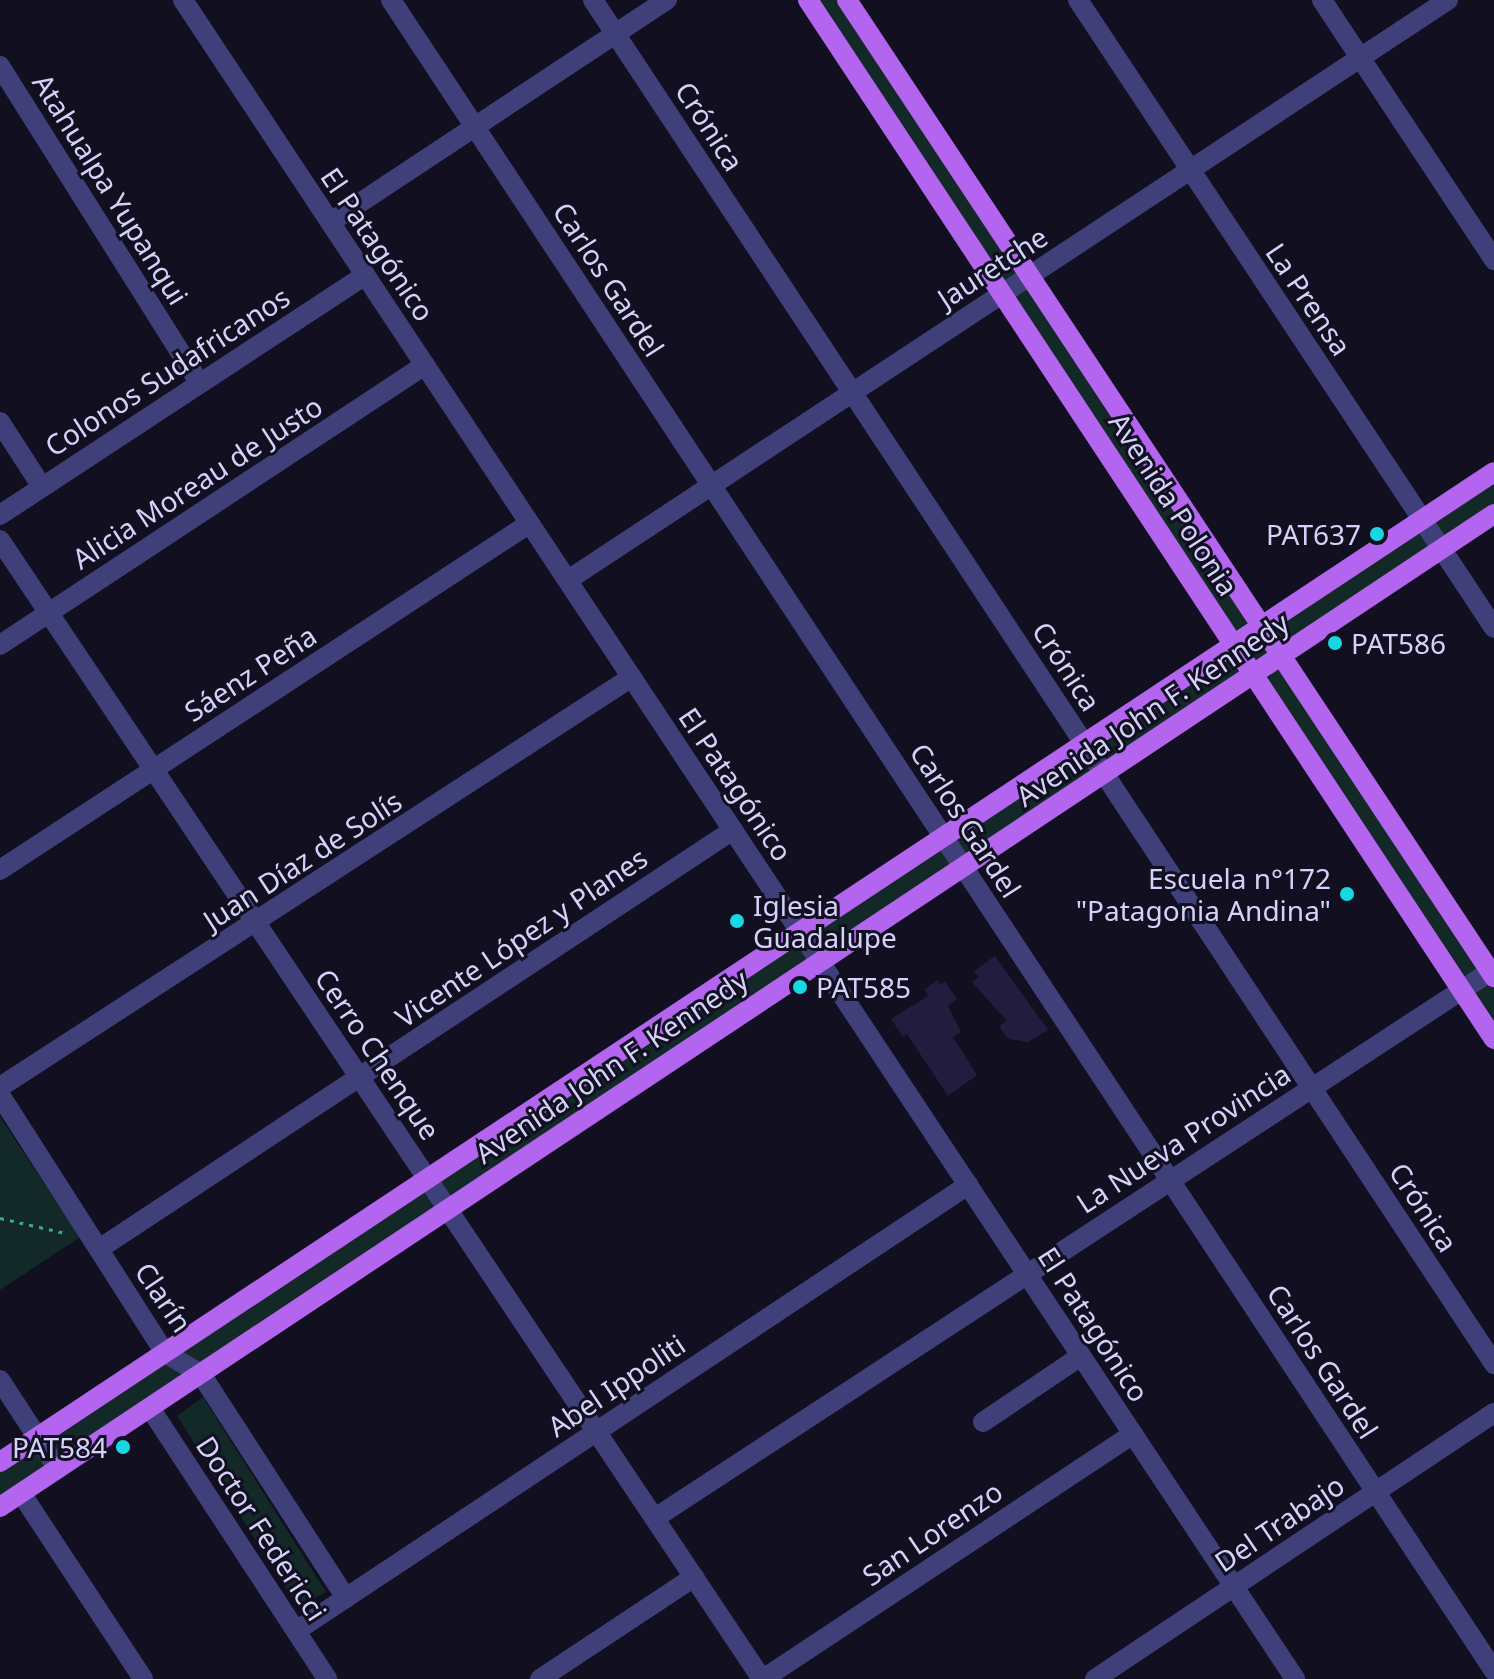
<!DOCTYPE html>
<meta charset="utf-8">
<style>
body{margin:0}
#map{position:relative;width:1494px;height:1679px;overflow:hidden;background:#110f20;font-family:"Noto Sans",sans-serif}
div>[style]{position:absolute}
.green>*{inset:0;background:#132927}
.building>*{inset:0;background:#221d3f}
.path>*{height:3px;margin-top:-1.5px;transform-origin:0;background:repeating-linear-gradient(90deg,#3aa79b 0 4px,transparent 0 10px)}
.minor>*{height:20px;margin:-10px;padding:0 10px;transform-origin:10px;border-radius:10px;background:#3f407a}
.major>*{height:20px;margin:-10px;padding:0 10px;transform-origin:10px;border-radius:10px;background:#b465ef}
.dots>*{width:22px;height:22px;translate:-50% -50%;box-sizing:border-box;border:4px solid #110f20;border-radius:50%}
span{translate:-50% -50%;white-space:nowrap;text-align:center;line-height:1.15;-webkit-text-stroke:6px #110f20;paint-order:stroke}
.street-label{font-size:28px;color:#d5d2fa}
.poi-label{font-size:28px;color:#d5d2fa}
.right{translate:-100% -50%;text-align:right}
.left{translate:0 -50%;text-align:left}
</style>
<div id="map">
<div class="green">
<div style="clip-path:polygon(808px 0,847px 0,1263px 627px,1494px 472px,1494px 514px,1283px 657px,1494px 977px,1494px 1039px,1254px 676px,0 1507px,0 1462px,1235px 647px)"></div>
<div style="clip-path:polygon(0 1117px,80px 1237px,0 1290px)"></div>
<div style="clip-path:polygon(203px 1397px,326px 1592px,298px 1607px,177px 1416px)"></div>
</div>
<div class="building">
<div style="clip-path:polygon(995px 956px,1048px 1030px,1028px 1042px,1008px 1039px,999px 1026px,1007px 1021px,972px 982px,979px 977px,974px 971px)"></div>
<div style="clip-path:polygon(938px 980px,940px 985px,945px 981px,957px 999px,948px 1006px,961px 1032px,953px 1037px,977px 1075px,948px 1096px,907px 1034px,903px 1037px,891px 1019px,928px 996px,925px 989px)"></div>
</div>
<div class="path">
<div style="left:0;top:1218px;width:67px;rotate:13deg"></div>
</div>
<div class="minor">
<div style="left:183px;top:0;width:2014px;rotate:56.48deg"></div>
<div style="left:391px;top:0;width:2002px;rotate:56.57deg"></div>
<div style="left:593px;top:0;width:1635px;rotate:56.55deg"></div>
<div style="left:1078px;top:0;width:753px;rotate:56.48deg"></div>
<div style="left:1322px;top:0;width:312px;rotate:56.5deg"></div>
<div style="left:0;top:66px;width:375px;rotate:57.8deg"></div>
<div style="left:331px;top:222px;width:403px;rotate:-33.5deg"></div>
<div style="left:0;top:422px;width:77px;rotate:57.1deg"></div>
<div style="left:0;top:515px;width:437px;rotate:-33.3deg"></div>
<div style="left:0;top:540px;width:1370px;rotate:56.22deg"></div>
<div style="left:568px;top:580px;width:1054px;rotate:-33.39deg"></div>
<div style="left:0;top:645px;width:509px;rotate:-33.38deg"></div>
<div style="left:0;top:870px;width:633px;rotate:-33.21deg"></div>
<div style="left:0;top:1087px;width:753px;rotate:-32.97deg"></div>
<div style="left:0;top:1095px;width:306px;rotate:57.4deg"></div>
<div style="left:165px;top:1353px;width:42px;rotate:30.3deg"></div>
<div style="left:201px;top:1374px;width:267px;rotate:57.1deg"></div>
<div style="left:99px;top:1249px;width:760px;rotate:-33.46deg"></div>
<div style="left:0;top:1380px;width:106px;rotate:56.9deg"></div>
<div style="left:150px;top:1408px;width:324px;rotate:56.8deg"></div>
<div style="left:983px;top:1422px;width:118px;rotate:-34deg"></div>
<div style="left:21px;top:1493px;width:222px;rotate:56.7deg"></div>
<div style="left:655px;top:1518px;width:1003px;rotate:-33.2deg"></div>
<div style="left:296px;top:1631px;width:807px;rotate:-33.57deg"></div>
<div style="left:540px;top:1679px;width:185px;rotate:-33.5deg"></div>
<div style="left:763px;top:1679px;width:444px;rotate:-33.5deg"></div>
<div style="left:1095px;top:1679px;width:480px;rotate:-33.7deg"></div>
</div>
<div class="major">
<div style="left:808px;top:0;width:1245px;rotate:56.57deg"></div>
<div style="left:847px;top:0;width:1172px;rotate:56.49deg"></div>
<div style="left:0;top:1462px;width:1792px;rotate:-33.53deg"></div>
<div style="left:0;top:1507px;width:1794px;rotate:-33.61deg"></div>
</div>
<div class="dots">
<div style="left:1377px;top:534px;background:#17d8e2"></div>
<div style="left:1335px;top:643px;background:#17d8e2"></div>
<div style="left:1347px;top:894px;background:#17d8e2"></div>
<div style="left:737px;top:921px;background:#17d8e2"></div>
<div style="left:800px;top:987px;background:#17d8e2"></div>
<div style="left:123px;top:1447px;background:#17d8e2"></div>
</div>
<div class="street-label">
<span style="left:710px;top:126px;rotate:57deg">Crónica</span>
<span style="left:111px;top:189px;rotate:58deg">Atahualpa Yupanqui</span>
<span style="left:378px;top:244px;rotate:56deg">El Patagónico</span>
<span style="left:992px;top:267px;rotate:-33deg">Jauretche</span>
<span style="left:609px;top:279px;rotate:57deg">Carlos Gardel</span>
<span style="left:1309px;top:299px;rotate:56deg">La Prensa</span>
<span style="left:167px;top:371px;rotate:-33deg">Colonos Sudafricanos</span>
<span style="left:197px;top:482px;rotate:-33deg">Alicia Moreau de Justo</span>
<span style="left:1174px;top:504px;rotate:57deg">Avenida Polonia</span>
<span style="left:1067px;top:666px;rotate:57deg">Crónica</span>
<span style="left:250px;top:673px;rotate:-33deg">Sáenz Peña</span>
<span style="left:1152px;top:709px;rotate:-34deg">Avenida John F. Kennedy</span>
<span style="left:736px;top:784px;rotate:56deg">El Patagónico</span>
<span style="left:966px;top:820px;rotate:57deg">Carlos Gardel</span>
<span style="left:302px;top:860px;rotate:-33deg">Juan Díaz de Solís</span>
<span style="left:521px;top:937px;rotate:-34deg">Vicente López y Planes</span>
<span style="left:378px;top:1054px;rotate:56deg">Cerro Chenque</span>
<span style="left:611px;top:1066px;rotate:-34deg">Avenida John F. Kennedy</span>
<span style="left:1183px;top:1138px;rotate:-33deg">La Nueva Provincia</span>
<span style="left:1424px;top:1207px;rotate:57deg">Crónica</span>
<span style="left:164px;top:1297px;rotate:56deg">Clarín</span>
<span style="left:1094px;top:1324px;rotate:57deg">El Patagónico</span>
<span style="left:1323px;top:1361px;rotate:57deg">Carlos Gardel</span>
<span style="left:616px;top:1385px;rotate:-34deg">Abel Ippoliti</span>
<span style="left:1279px;top:1523px;rotate:-34deg">Del Trabajo</span>
<span style="left:262px;top:1528px;rotate:57deg">Doctor Federicci</span>
<span style="left:932px;top:1533px;rotate:-34deg">San Lorenzo</span>
</div>
<div class="poi-label">
<span class="right" style="left:1361px;top:534px">PAT637</span>
<span class="left" style="left:1351px;top:643px">PAT586</span>
<span class="right" style="left:1331px;top:894px">Escuela n°172<br>"Patagonia Andina"</span>
<span class="left" style="left:753px;top:921px">Iglesia<br>Guadalupe</span>
<span class="left" style="left:816px;top:987px">PAT585</span>
<span class="right" style="left:107px;top:1447px">PAT584</span>
</div>
</div>
